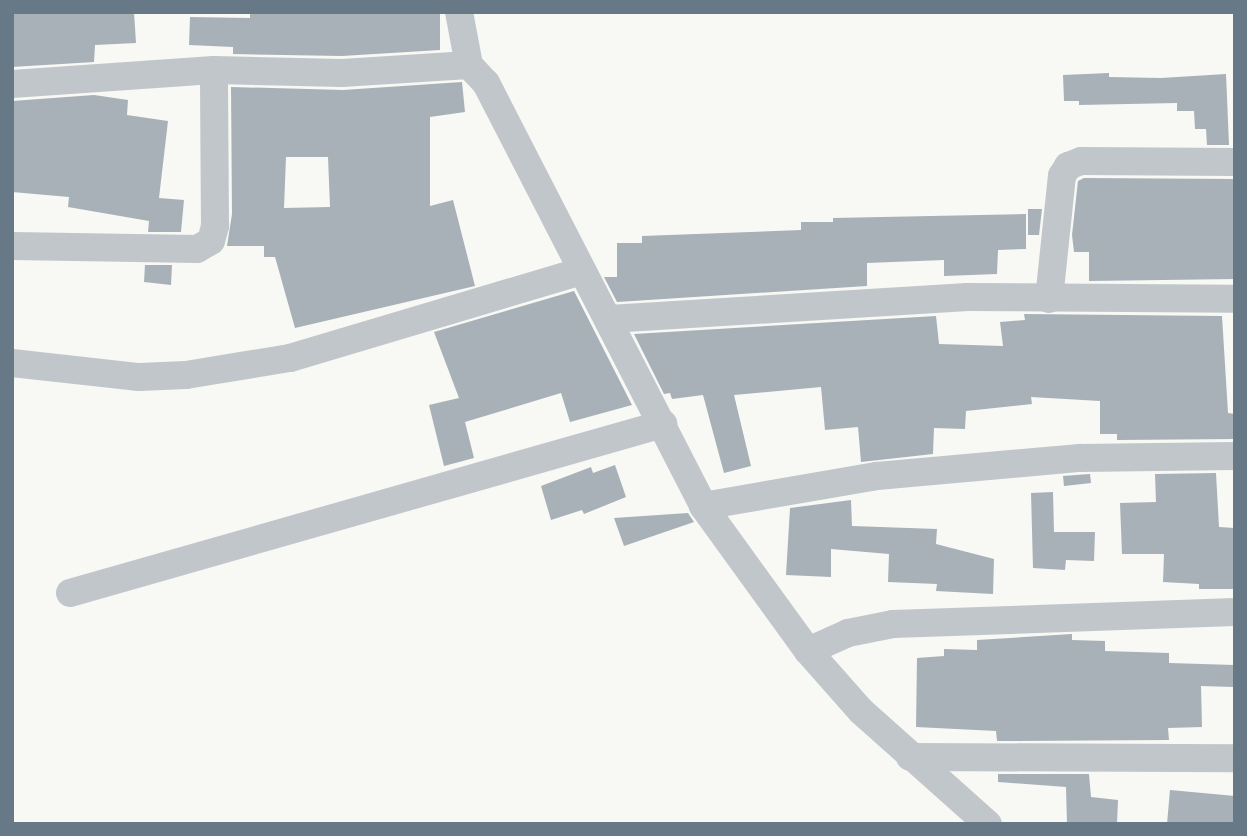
<!DOCTYPE html>
<style>
body{margin:0}
#map{position:relative;width:1247px;height:836px;overflow:hidden;background:#f8f8f5;font-family:Signika,sans-serif}
div>[style]{position:absolute}
.building>*{inset:0;background:#a8b1b7}
.street>*{height:28px;margin:-14px;padding:0 14px;transform-origin:14px;border-radius:14px;background:#c1c6ca}
span{translate:-50% -50%;white-space:nowrap;text-align:center;line-height:1.15;-webkit-text-stroke:7px #fff;paint-order:stroke}
.frame{position:absolute;inset:0;border:14px solid #677987;pointer-events:none}
</style>
<div id="map">
<div class="building">
<div style="clip-path:polygon(12px 12px,134px 12px,136px 43px,95px 45px,94px 62px,12px 67px)"></div>
<div style="clip-path:polygon(250px 12px,440px 12px,440px 50px,342px 56px,233px 54px,233px 47px,189px 45px,190px 17px,250px 18px)"></div>
<div style="clip-path:polygon(1109px 73px,1109px 77px,1161px 78px,1226px 74px,1229px 145px,1207px 145px,1206px 129px,1195px 129px,1194px 111px,1177px 111px,1177px 103px,1079px 105px,1079px 101px,1064px 101px,1063px 75px)"></div>
<div style="clip-path:polygon(evenodd,462px 82px,465px 112px,430px 117px,430px 206px,453px 200px,475px 286px,295px 328px,275px 257px,264px 257px,264px 246px,227px 246px,232px 214px,231px 87px,343px 90px,462px 82px,286px 157px,328px 157px,330px 207px,284px 208px,286px 157px)"></div>
<div style="clip-path:polygon(94px 95px,128px 100px,127px 115px,168px 121px,159px 198px,184px 200px,181px 232px,148px 232px,149px 221px,68px 207px,69px 197px,12px 192px,12px 101px)"></div>
<div style="clip-path:polygon(1084px 178px,1235px 179px,1235px 279px,1089px 281px,1089px 252px,1074px 252px,1072px 235px,1078px 181px)"></div>
<div style="clip-path:polygon(1028px 209px,1042px 209px,1039px 235px,1028px 235px)"></div>
<div style="clip-path:polygon(1026px 214px,1026px 249px,998px 250px,997px 274px,944px 276px,944px 260px,867px 263px,867px 286px,617px 302px,604px 277px,617px 277px,617px 243px,642px 243px,642px 236px,801px 230px,801px 222px,833px 222px,833px 218px)"></div>
<div style="clip-path:polygon(145px 265px,172px 265px,171px 285px,144px 282px)"></div>
<div style="clip-path:polygon(574px 291px,632px 405px,570px 422px,561px 393px,465px 422px,474px 458px,444px 466px,429px 405px,459px 398px,434px 332px)"></div>
<div style="clip-path:polygon(1024px 314px,1222px 316px,1228px 413px,1235px 414px,1235px 439px,1117px 440px,1117px 434px,1100px 434px,1100px 401px,1031px 397px,1032px 404px,966px 411px,965px 429px,934px 428px,933px 454px,861px 462px,858px 427px,825px 430px,821px 387px,734px 395px,751px 466px,724px 473px,703px 395px,672px 399px,670px 393px,664px 394px,634px 334px,936px 316px,939px 344px,1003px 346px,1000px 322px,1025px 320px)"></div>
<div style="clip-path:polygon(615px 465px,626px 497px,584px 514px,582px 510px,551px 520px,541px 486px,591px 467px,593px 473px)"></div>
<div style="clip-path:polygon(1216px 473px,1219px 527px,1235px 528px,1235px 589px,1199px 589px,1199px 584px,1163px 582px,1164px 554px,1122px 554px,1120px 503px,1156px 502px,1155px 474px)"></div>
<div style="clip-path:polygon(1090px 474px,1091px 483px,1064px 486px,1063px 476px)"></div>
<div style="clip-path:polygon(1053px 492px,1054px 532px,1095px 532px,1094px 561px,1066px 560px,1065px 570px,1033px 568px,1031px 493px)"></div>
<div style="clip-path:polygon(851px 500px,852px 526px,937px 529px,936px 544px,994px 559px,993px 594px,936px 591px,937px 584px,888px 582px,889px 554px,831px 549px,831px 577px,786px 575px,790px 508px)"></div>
<div style="clip-path:polygon(688px 513px,694px 522px,624px 546px,614px 518px)"></div>
<div style="clip-path:polygon(1072px 634px,1072px 640px,1105px 641px,1105px 651px,1169px 653px,1169px 663px,1234px 665px,1233px 687px,1201px 686px,1202px 727px,1168px 728px,1169px 740px,997px 741px,996px 731px,916px 727px,917px 658px,944px 656px,944px 649px,977px 650px,977px 640px)"></div>
<div style="clip-path:polygon(998px 774px,1089px 774px,1091px 797px,1118px 800px,1117px 824px,1067px 824px,1066px 787px,998px 782px)"></div>
<div style="clip-path:polygon(1170px 790px,1235px 796px,1235px 824px,1167px 824px)"></div>
</div>
<div class="street">
<div style="left:459px;top:12px;width:54px;rotate:79.3deg"></div>
<div style="left:469px;top:65px;width:25px;rotate:47deg"></div>
<div style="left:486px;top:83px;width:475px;rotate:62.8deg"></div>
<div style="left:703px;top:506px;width:179px;rotate:54.1deg"></div>
<div style="left:808px;top:651px;width:80px;rotate:48.5deg"></div>
<div style="left:861px;top:711px;width:170px;rotate:41.7deg"></div>
<div style="left:12px;top:84px;width:202px;rotate:-4deg"></div>
<div style="left:214px;top:70px;width:128px;rotate:1.3deg"></div>
<div style="left:342px;top:73px;width:127px;rotate:-3.6deg"></div>
<div style="left:12px;top:246px;width:185px;rotate:0.9deg"></div>
<div style="left:197px;top:249px;width:16px;rotate:-30deg"></div>
<div style="left:211px;top:241px;width:16px;rotate:-75deg"></div>
<div style="left:215px;top:226px;width:156px;rotate:-90.4deg"></div>
<div style="left:1049px;top:299px;width:124px;rotate:-84deg"></div>
<div style="left:1062px;top:176px;width:12px;rotate:-59deg"></div>
<div style="left:1068px;top:166px;width:14px;rotate:-21deg"></div>
<div style="left:1081px;top:161px;width:154px;rotate:0.4deg"></div>
<div style="left:609px;top:319px;width:359px;rotate:-3.5deg"></div>
<div style="left:967px;top:297px;width:268px;rotate:0.4deg"></div>
<div style="left:12px;top:363px;width:128px;rotate:6.3deg"></div>
<div style="left:139px;top:377px;width:47px;rotate:-2.4deg"></div>
<div style="left:186px;top:375px;width:105px;rotate:-9.3deg"></div>
<div style="left:290px;top:358px;width:305px;rotate:-16.6deg"></div>
<div style="left:703px;top:506px;width:177px;rotate:-9.8deg"></div>
<div style="left:877px;top:476px;width:204px;rotate:-5.1deg"></div>
<div style="left:1080px;top:458px;width:155px;rotate:-0.7deg"></div>
<div style="left:70px;top:593px;width:617px;rotate:-15.91deg"></div>
<div style="left:808px;top:651px;width:44px;rotate:-24.2deg"></div>
<div style="left:848px;top:633px;width:46px;rotate:-11.3deg"></div>
<div style="left:893px;top:624px;width:342px;rotate:-2deg"></div>
<div style="left:910px;top:757px;width:325px;rotate:0.2deg"></div>
</div>
<div class="frame"></div>
</div>
